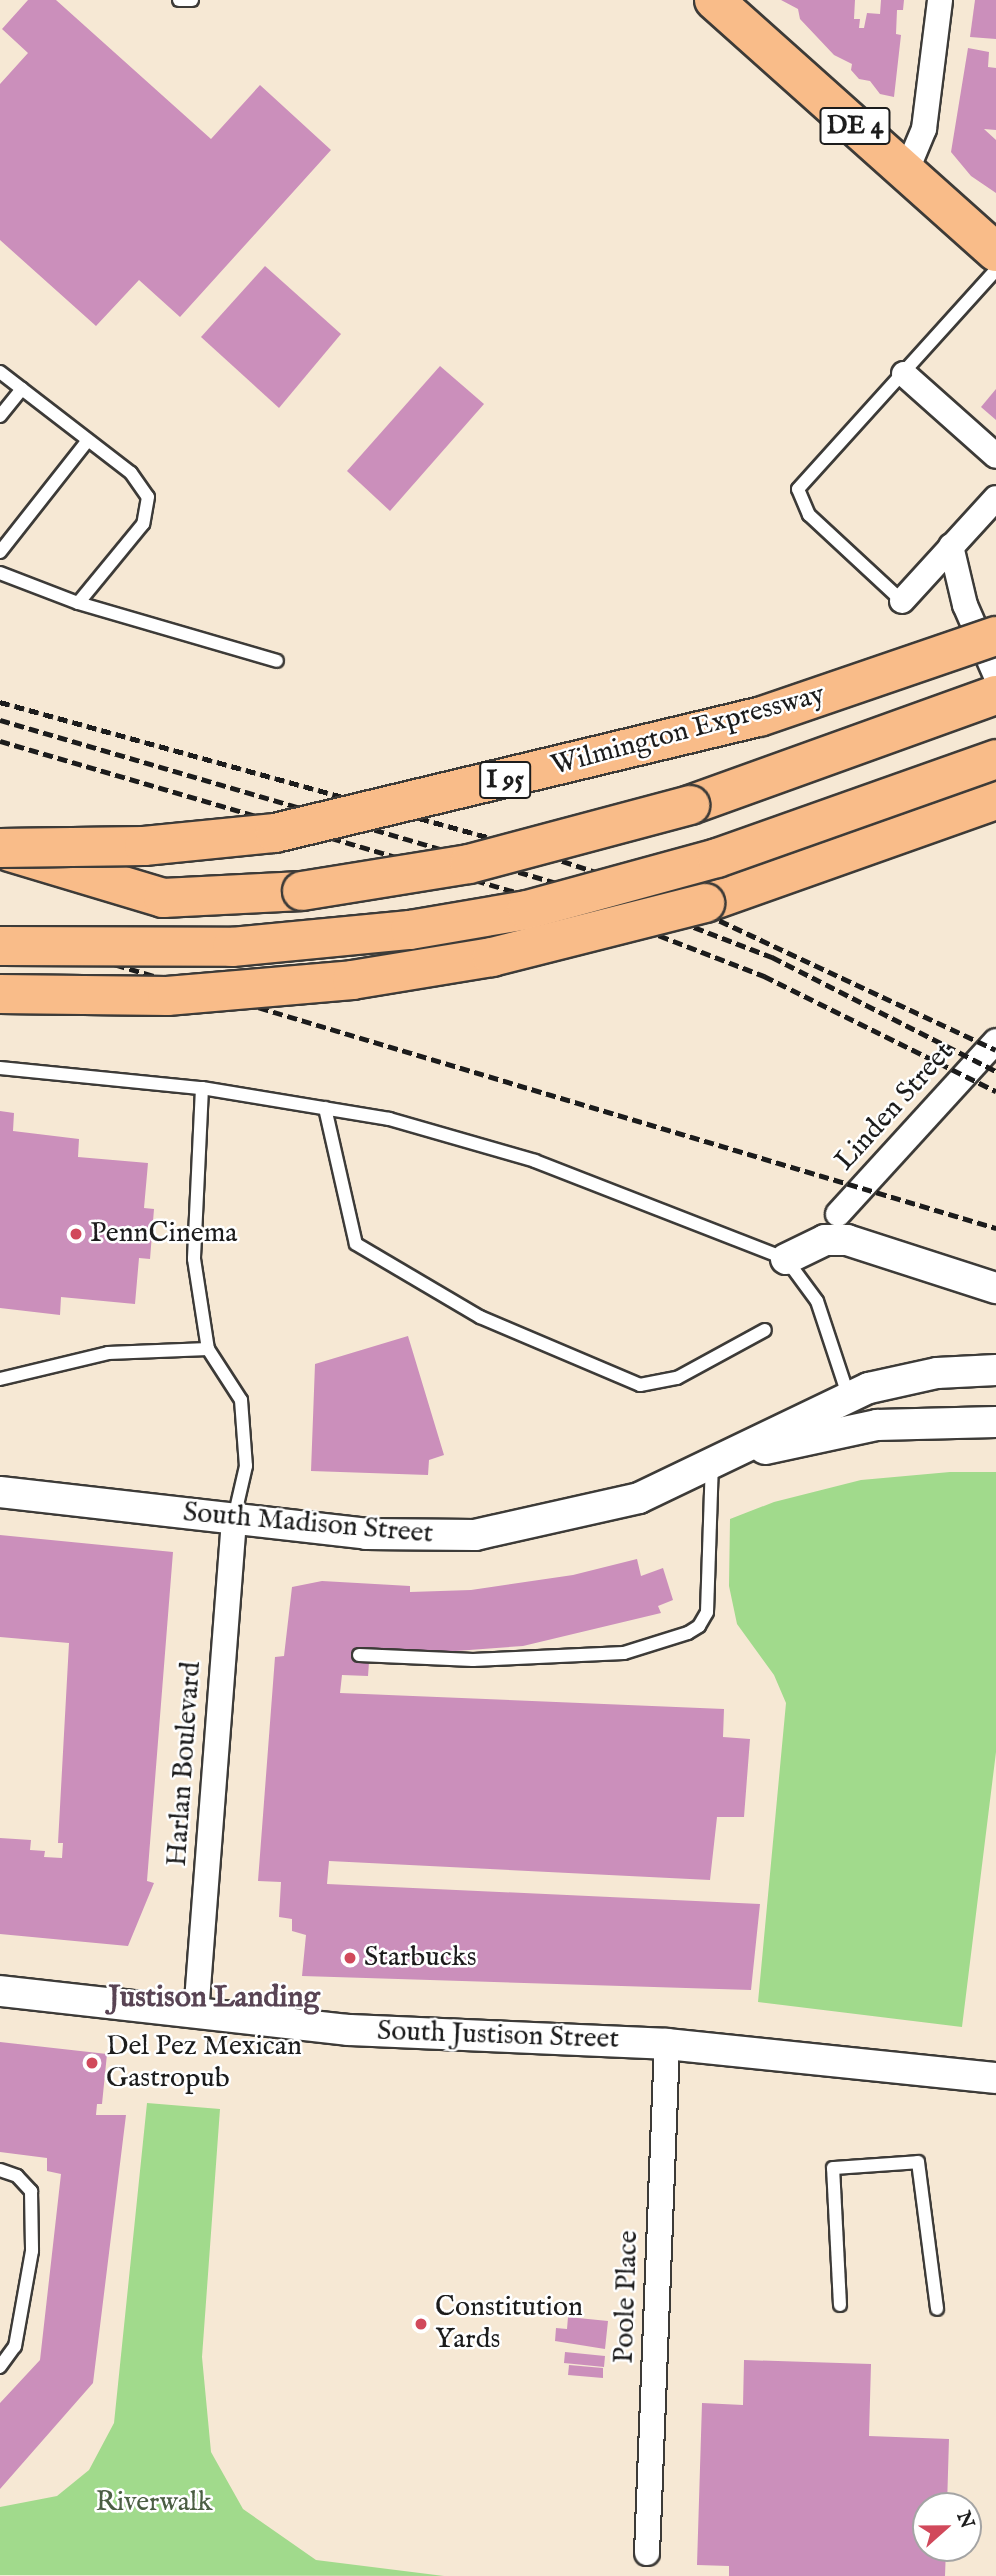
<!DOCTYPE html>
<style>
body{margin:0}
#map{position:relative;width:996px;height:2576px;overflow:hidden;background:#f6e8d4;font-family:"IM FELL English",serif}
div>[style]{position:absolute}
.green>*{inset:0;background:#a1da8c}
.building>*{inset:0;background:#cb8fbb}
.roads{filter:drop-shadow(2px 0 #3d3b38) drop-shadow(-2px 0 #3d3b38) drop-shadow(0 2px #3d3b38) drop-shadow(0 -2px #3d3b38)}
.service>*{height:12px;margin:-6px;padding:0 6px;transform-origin:6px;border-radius:6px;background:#fff}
.minor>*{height:24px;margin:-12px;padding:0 12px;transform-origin:12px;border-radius:12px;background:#fff}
.tertiary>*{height:30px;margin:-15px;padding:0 15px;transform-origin:15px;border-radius:15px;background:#fff}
.primary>*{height:38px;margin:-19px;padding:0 19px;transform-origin:19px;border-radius:19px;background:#f9bc89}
.motorway>*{height:38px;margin:-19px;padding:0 19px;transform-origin:19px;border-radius:19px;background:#f9bc89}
.rail>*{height:5px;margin-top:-2.5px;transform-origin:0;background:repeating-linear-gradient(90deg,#1c1c1c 0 10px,transparent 0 15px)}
.bridges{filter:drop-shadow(2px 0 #3d3b38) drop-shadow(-2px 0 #3d3b38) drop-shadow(0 2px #3d3b38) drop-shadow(0 -2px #3d3b38)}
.motorway-bridge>*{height:38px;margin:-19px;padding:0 19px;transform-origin:19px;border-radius:19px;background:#f9bc89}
.dots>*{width:19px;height:19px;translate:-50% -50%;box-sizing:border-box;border:4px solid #fff;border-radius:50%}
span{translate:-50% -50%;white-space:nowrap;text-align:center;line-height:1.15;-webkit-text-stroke:5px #fff;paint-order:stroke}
.shield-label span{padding:2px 5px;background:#fff;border:2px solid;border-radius:5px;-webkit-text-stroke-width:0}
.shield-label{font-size:26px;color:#1c1c1c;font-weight:700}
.street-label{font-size:28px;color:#1c1c1c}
.poi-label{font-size:28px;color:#1c1c1c}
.left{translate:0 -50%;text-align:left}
.park-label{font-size:28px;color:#4b5e43}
.neighbourhood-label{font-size:30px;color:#594454;font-weight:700}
.north{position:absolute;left:912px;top:2492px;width:70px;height:70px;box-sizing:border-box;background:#fff;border:2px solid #a4a4a4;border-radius:50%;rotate:69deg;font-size:19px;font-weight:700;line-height:28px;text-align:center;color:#1c1c1c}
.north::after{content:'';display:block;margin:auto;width:24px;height:32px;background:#d1495b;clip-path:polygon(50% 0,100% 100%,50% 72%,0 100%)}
</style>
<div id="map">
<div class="green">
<div style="clip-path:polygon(950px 1472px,996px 1472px,996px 1752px,962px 2027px,758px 2002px,786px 1703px,774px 1675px,737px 1624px,729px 1586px,730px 1519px,774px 1502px,861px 1480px)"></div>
<div style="clip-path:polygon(147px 2103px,220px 2109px,202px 2357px,211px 2452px,243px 2509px,316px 2560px,444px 2576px,0 2575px,0 2507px,57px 2496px,89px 2470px,114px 2423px)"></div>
</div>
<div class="building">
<div style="clip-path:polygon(28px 0,56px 0,211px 139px,260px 85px,331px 150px,180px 317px,139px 280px,96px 326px,0 240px,0 84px,28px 53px,2px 29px)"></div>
<div style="clip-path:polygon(781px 0,855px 0,854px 19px,860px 19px,859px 28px,864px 28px,867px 13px,880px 14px,881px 0,904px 0,903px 10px,897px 10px,896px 34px,901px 35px,894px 97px,880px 94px,870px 81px,859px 79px,851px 70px,852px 64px,834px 55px,800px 19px,798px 9px)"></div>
<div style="clip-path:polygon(975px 0,996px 0,996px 39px,970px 37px)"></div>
<div style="clip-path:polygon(968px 48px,989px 52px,988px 67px,996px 68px,996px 130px,984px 129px,996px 140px,996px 193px,971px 176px,951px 152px)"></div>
<div style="clip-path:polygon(265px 266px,341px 334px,279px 408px,201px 337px)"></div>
<div style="clip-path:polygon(440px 366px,484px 404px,390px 511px,347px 471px)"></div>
<div style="clip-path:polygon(996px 389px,996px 420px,981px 407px)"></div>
<div style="clip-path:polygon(0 1111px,14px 1113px,13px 1131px,79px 1139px,78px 1157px,148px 1163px,144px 1208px,154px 1209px,150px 1259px,139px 1258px,135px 1304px,61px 1297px,60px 1315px,0 1308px)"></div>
<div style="clip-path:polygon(408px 1336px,444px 1455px,429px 1460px,428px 1475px,311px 1471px,315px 1364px)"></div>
<div style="clip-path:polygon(0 1535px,173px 1552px,147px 1881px,154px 1883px,128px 1946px,0 1934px,0 1838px,31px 1840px,30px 1850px,45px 1851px,44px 1857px,62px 1858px,63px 1843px,58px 1843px,69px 1643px,0 1637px)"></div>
<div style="clip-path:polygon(637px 1559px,641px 1576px,663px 1568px,673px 1600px,658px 1606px,661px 1613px,523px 1646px,442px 1652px,370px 1649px,368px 1676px,342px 1675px,340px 1693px,724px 1709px,723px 1737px,750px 1739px,744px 1817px,717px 1817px,710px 1880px,329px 1861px,327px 1884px,760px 1904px,751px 1990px,302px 1976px,306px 1935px,292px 1931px,292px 1919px,279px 1917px,281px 1882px,258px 1881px,275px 1657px,284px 1656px,292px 1587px,322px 1581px,410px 1586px,410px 1592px,471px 1590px,573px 1575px)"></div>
<div style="clip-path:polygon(0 2042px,107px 2054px,102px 2104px,97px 2104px,96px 2115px,126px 2115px,93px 2383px,0 2489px,0 2403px,40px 2360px,61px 2174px,47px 2171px,47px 2158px,0 2152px)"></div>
<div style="clip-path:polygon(568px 2317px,608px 2321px,605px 2349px,555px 2341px,556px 2328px,567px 2329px)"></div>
<div style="clip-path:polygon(565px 2352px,605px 2356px,604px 2367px,564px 2363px)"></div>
<div style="clip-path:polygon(744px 2360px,871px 2364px,869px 2436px,949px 2439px,947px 2506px,926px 2506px,926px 2548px,946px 2548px,945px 2576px,729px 2576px,729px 2566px,697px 2565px,702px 2403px,743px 2405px)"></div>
<div style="clip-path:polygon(569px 2365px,603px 2368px,603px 2378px,568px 2375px)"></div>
</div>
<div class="roads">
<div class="service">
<div style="left:179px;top:0;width:13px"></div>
<div style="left:0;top:372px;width:165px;rotate:37.6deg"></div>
<div style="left:131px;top:473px;width:29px;rotate:55deg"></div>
<div style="left:148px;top:497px;width:27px;rotate:100deg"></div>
<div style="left:143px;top:524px;width:102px;rotate:129.4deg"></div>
<div style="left:78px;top:603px;width:84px;rotate:-159deg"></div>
<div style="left:0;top:416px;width:35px;rotate:-51deg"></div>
<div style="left:0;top:552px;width:142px;rotate:-51.8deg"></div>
<div style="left:902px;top:601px;width:127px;rotate:-137.2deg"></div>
<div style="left:809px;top:515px;width:28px;rotate:-113deg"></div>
<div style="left:798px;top:489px;width:295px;rotate:-47.9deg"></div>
<div style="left:78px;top:603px;width:207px;rotate:16.2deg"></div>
<div style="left:0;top:1068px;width:203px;rotate:5.7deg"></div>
<div style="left:202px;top:1088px;width:190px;rotate:9.4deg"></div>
<div style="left:389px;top:1119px;width:152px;rotate:16deg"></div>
<div style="left:535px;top:1161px;width:269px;rotate:21.3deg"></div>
<div style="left:786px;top:1259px;width:52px;rotate:53.6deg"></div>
<div style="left:817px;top:1301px;width:99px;rotate:71.7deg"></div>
<div style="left:202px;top:1088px;width:171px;rotate:92.7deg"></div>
<div style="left:194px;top:1259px;width:91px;rotate:81.2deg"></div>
<div style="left:325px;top:1108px;width:139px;rotate:77.2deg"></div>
<div style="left:356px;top:1244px;width:144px;rotate:30.5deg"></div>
<div style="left:480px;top:1317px;width:174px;rotate:23deg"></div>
<div style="left:640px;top:1385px;width:38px;rotate:-11deg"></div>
<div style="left:677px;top:1378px;width:100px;rotate:-28.6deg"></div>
<div style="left:0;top:1379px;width:111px;rotate:-13.5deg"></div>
<div style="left:108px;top:1353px;width:100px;rotate:-2.3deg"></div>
<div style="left:208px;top:1349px;width:61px;rotate:57.1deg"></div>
<div style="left:241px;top:1400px;width:66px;rotate:85.7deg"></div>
<div style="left:246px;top:1466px;width:53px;rotate:103deg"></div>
<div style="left:359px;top:1655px;width:114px;rotate:2.5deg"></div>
<div style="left:473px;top:1660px;width:151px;rotate:-2.7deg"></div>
<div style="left:624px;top:1653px;width:67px;rotate:-17.4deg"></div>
<div style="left:688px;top:1633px;width:13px;rotate:-32deg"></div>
<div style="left:699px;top:1626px;width:16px;rotate:-60deg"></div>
<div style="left:707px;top:1612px;width:147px;rotate:-88.1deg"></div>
<div style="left:0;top:2170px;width:18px;rotate:19deg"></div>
<div style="left:17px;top:2176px;width:21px;rotate:47deg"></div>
<div style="left:31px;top:2191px;width:60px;rotate:89deg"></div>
<div style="left:32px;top:2251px;width:97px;rotate:100.1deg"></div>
<div style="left:15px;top:2346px;width:26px;rotate:126deg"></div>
<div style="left:840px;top:2305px;width:137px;rotate:-92.9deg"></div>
<div style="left:833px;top:2168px;width:85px;rotate:-4deg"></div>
<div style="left:918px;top:2162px;width:148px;rotate:82.6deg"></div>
</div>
<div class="minor">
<div style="left:906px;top:172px;width:47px;rotate:-67.3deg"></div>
<div style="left:924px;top:129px;width:130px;rotate:-82.9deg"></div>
<div style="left:904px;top:374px;width:123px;rotate:41.7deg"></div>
<div style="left:951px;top:546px;width:61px;rotate:76.7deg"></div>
<div style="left:965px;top:605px;width:77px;rotate:66.4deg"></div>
<div style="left:902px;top:601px;width:139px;rotate:-47.6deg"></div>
<div style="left:838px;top:1214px;width:234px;rotate:-47.6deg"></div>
<div style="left:196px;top:2014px;width:496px;rotate:-85.6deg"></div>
<div style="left:647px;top:2553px;width:509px;rotate:-87.75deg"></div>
</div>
<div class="tertiary">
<div style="left:786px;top:1259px;width:43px;rotate:-26deg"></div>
<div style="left:825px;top:1240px;width:22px"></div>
<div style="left:847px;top:1240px;width:157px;rotate:17.9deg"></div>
<div style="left:765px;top:1449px;width:115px;rotate:-12.1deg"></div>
<div style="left:877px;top:1425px;width:119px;rotate:-1.4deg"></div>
<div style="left:0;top:1492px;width:368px;rotate:6.5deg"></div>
<div style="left:366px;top:1534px;width:109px;rotate:0.5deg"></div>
<div style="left:475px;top:1535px;width:168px;rotate:-12.7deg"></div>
<div style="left:639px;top:1498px;width:255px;rotate:-25.6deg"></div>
<div style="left:869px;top:1388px;width:70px;rotate:-12.4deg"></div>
<div style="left:937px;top:1373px;width:59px;rotate:-2.9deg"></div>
<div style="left:0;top:1991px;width:350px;rotate:6.4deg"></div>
<div style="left:348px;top:2030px;width:319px;rotate:2.5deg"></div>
<div style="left:667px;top:2044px;width:331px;rotate:5.9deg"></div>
</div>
<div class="primary">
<div style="left:714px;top:0;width:378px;rotate:41.8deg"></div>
</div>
<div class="motorway">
<div style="left:690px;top:805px;width:325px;rotate:-19.8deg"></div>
<div style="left:10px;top:852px;width:160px;rotate:16.7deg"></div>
<div style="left:163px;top:898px;width:139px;rotate:-2.9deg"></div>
<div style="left:705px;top:903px;width:309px;rotate:-19.5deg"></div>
</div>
</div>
<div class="rail">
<div style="left:0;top:702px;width:524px;rotate:15.49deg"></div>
<div style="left:505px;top:842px;width:169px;rotate:18.3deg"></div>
<div style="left:665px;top:895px;width:365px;rotate:25.1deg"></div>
<div style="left:0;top:720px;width:679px;rotate:16.33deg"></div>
<div style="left:652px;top:911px;width:129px;rotate:21deg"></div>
<div style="left:772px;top:957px;width:251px;rotate:27deg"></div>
<div style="left:0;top:741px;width:672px;rotate:16.33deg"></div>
<div style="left:645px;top:930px;width:128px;rotate:21.1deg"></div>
<div style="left:764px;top:976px;width:259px;rotate:26.4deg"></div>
<div style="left:0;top:930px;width:1040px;rotate:16.66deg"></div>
</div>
<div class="bridges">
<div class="motorway-bridge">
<div style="left:0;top:848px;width:144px;rotate:-0.8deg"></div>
<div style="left:144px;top:846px;width:132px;rotate:-5.7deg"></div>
<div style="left:275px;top:833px;width:498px;rotate:-13.5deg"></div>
<div style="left:759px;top:717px;width:250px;rotate:-18.9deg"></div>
<div style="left:302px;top:891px;width:169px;rotate:-9.2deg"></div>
<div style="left:469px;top:864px;width:229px;rotate:-14.9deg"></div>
<div style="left:0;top:946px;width:232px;rotate:0.2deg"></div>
<div style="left:232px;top:947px;width:179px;rotate:-5.5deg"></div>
<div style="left:410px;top:930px;width:119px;rotate:-9.7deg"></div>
<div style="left:527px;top:910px;width:197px;rotate:-15.3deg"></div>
<div style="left:717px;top:858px;width:296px;rotate:-19.5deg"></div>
<div style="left:0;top:994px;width:167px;rotate:0.7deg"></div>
<div style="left:167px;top:996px;width:186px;rotate:-4.9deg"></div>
<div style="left:352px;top:980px;width:142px;rotate:-9.3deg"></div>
<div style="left:492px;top:957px;width:220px;rotate:-14.2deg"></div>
</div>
</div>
<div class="dots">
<div style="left:76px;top:1234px;background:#d1495b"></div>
<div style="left:350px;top:1958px;background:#d1495b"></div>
<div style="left:92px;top:2063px;background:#d1495b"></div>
<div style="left:421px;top:2324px;background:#d1495b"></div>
</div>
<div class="shield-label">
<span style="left:855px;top:126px">DE 4</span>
<span style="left:505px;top:780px">I 95</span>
</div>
<div class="street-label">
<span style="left:688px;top:731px;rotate:-15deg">Wilmington Expressway</span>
<span style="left:895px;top:1107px;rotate:-48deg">Linden Street</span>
<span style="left:308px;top:1524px;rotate:5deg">South Madison Street</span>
<span style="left:185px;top:1764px;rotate:-86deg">Harlan Boulevard</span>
<span style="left:498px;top:2036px;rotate:2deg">South Justison Street</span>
<span style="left:627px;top:2297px;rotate:-88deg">Poole Place</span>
</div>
<div class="poi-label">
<span class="left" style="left:90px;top:1234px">PennCinema</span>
<span class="left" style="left:364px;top:1958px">Starbucks</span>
<span class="left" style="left:106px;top:2063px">Del Pez Mexican<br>Gastropub</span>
<span class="left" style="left:435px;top:2324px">Constitution<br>Yards</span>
</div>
<div class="park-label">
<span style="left:154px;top:2503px">Riverwalk</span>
</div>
<div class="neighbourhood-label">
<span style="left:214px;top:1998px">Justison Landing</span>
</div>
<div class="north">N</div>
</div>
